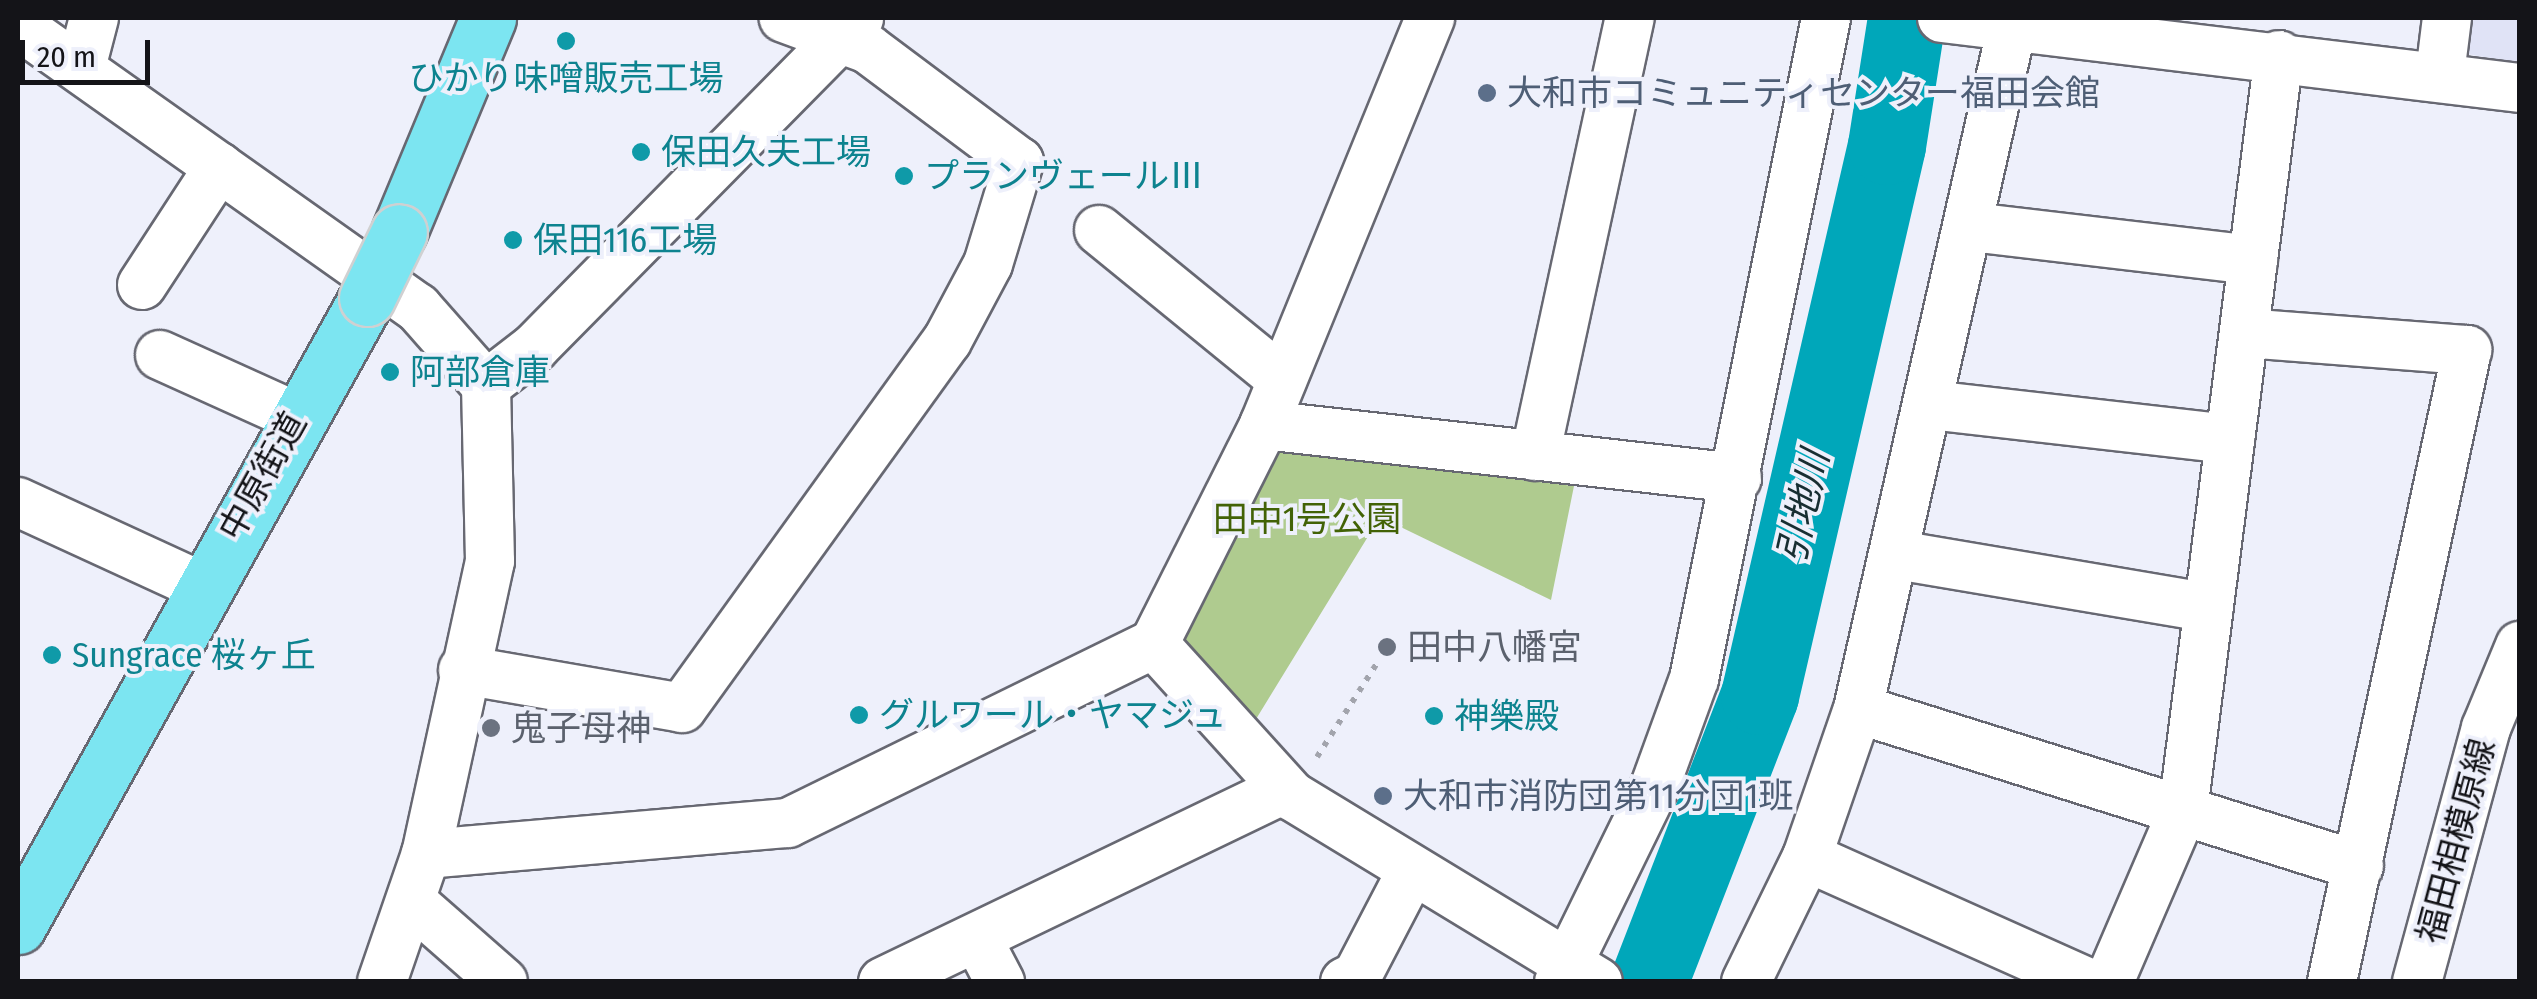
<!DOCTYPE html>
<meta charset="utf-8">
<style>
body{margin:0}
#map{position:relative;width:2537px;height:999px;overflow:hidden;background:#eef0fb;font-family:"Fira Sans Condensed","Noto Sans JP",sans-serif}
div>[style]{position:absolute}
.built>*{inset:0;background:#e0e3f6}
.green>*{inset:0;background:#afcb8f}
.river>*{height:78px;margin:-39px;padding:0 39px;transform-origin:39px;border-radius:39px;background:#00a7ba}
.path>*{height:6px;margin-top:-3px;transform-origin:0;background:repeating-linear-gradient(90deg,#a2a4ac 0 5px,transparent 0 13px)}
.roads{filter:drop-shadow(2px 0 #676872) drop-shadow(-2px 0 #676872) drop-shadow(0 2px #676872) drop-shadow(0 -2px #676872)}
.minor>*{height:48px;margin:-24px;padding:0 24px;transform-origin:24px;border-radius:24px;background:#fff}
.major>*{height:55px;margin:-27.5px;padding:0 27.5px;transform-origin:27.5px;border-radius:27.5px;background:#7ce5f1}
.bridges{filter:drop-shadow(2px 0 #d0d0d1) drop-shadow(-2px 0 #d0d0d1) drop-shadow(0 2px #d0d0d1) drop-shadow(0 -2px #d0d0d1)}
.major-bridge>*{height:55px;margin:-27.5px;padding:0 27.5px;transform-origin:27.5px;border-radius:27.5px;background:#7ce5f1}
.dots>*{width:28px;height:28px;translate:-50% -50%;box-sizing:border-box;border:5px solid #eef0fb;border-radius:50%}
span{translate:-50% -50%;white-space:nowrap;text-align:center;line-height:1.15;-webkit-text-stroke:8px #eef0fb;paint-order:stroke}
.culture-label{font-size:35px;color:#0d838f}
.left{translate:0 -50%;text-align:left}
.service-label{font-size:35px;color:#4e5e75}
.street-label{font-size:35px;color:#141418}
.park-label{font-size:35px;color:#426206}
.worship-label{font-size:35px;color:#5b616d}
.water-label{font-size:38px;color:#182e32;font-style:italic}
.frame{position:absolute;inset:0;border:20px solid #141418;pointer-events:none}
.scale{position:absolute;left:20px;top:40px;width:130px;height:45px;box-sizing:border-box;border:5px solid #141418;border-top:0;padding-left:12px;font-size:30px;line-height:35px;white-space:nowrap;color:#141418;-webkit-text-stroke:8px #eef0fb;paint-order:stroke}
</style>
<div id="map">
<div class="built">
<div style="clip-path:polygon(2473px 18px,2519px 18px,2519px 63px,2467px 54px)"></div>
</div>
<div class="green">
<div style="clip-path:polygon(1272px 451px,1574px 486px,1551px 600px,1380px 517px,1253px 724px,1176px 640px)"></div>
</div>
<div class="river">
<div style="left:1649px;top:982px;width:307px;rotate:-68.8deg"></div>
<div style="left:1760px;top:696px;width:564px;rotate:-77deg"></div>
<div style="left:1887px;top:146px;width:130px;rotate:-81.1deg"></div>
</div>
<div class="path">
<div style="left:1317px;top:757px;width:119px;rotate:-57.4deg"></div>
</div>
<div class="roads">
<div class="minor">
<div style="left:1942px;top:18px;width:582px;rotate:6.91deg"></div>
<div style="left:18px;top:25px;width:490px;rotate:35.3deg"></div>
<div style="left:418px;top:308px;width:103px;rotate:48.6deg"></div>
<div style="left:486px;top:385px;width:176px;rotate:88.7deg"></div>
<div style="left:490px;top:561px;width:300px;rotate:102.3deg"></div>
<div style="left:426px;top:854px;width:135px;rotate:109deg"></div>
<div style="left:82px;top:64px;width:48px;rotate:-75.4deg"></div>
<div style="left:2440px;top:74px;width:56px;rotate:-82.9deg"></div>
<div style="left:1971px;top:227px;width:284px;rotate:6.7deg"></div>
<div style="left:1099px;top:230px;width:236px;rotate:39.2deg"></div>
<div style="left:142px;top:285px;width:141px;rotate:-56.9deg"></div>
<div style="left:2244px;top:333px;width:224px;rotate:4.4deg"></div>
<div style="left:2467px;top:350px;width:646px;rotate:102.06deg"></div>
<div style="left:160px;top:355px;width:148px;rotate:24.3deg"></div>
<div style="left:486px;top:385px;width:61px;rotate:-37.6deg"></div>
<div style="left:534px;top:348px;width:463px;rotate:-45.4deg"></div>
<div style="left:1931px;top:405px;width:301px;rotate:6.5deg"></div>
<div style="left:1264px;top:425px;width:476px;rotate:6.4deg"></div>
<div style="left:1535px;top:456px;width:448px;rotate:-77.8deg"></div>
<div style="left:18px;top:502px;width:201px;rotate:24.7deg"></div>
<div style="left:1897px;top:555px;width:316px;rotate:9.6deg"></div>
<div style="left:1154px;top:644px;width:205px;rotate:47.8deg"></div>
<div style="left:1292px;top:796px;width:358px;rotate:31.3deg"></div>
<div style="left:463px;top:670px;width:222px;rotate:9.8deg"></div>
<div style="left:682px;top:708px;width:453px;rotate:-54.2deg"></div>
<div style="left:947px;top:341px;width:87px;rotate:-62deg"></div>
<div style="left:988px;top:264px;width:107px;rotate:-73.1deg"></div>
<div style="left:1019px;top:162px;width:189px;rotate:-143.2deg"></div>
<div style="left:868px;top:49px;width:90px;rotate:-159.7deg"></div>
<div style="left:1858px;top:709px;width:525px;rotate:17.4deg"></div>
<div style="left:426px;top:854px;width:363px;rotate:-4.9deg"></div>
<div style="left:788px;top:823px;width:407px;rotate:-26.1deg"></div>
<div style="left:1154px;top:644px;width:245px;rotate:-63.3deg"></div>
<div style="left:1264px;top:425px;width:440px;rotate:-67.8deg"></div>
<div style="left:1807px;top:857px;width:306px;rotate:24.1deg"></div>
<div style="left:412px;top:902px;width:121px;rotate:41.3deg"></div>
<div style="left:977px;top:938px;width:50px;rotate:62.4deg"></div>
<div style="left:883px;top:982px;width:445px;rotate:-25.7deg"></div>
<div style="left:1345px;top:982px;width:13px;rotate:-27deg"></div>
<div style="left:1357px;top:976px;width:115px;rotate:-62.5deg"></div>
<div style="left:1559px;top:982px;width:218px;rotate:-63.9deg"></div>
<div style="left:1655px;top:786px;width:114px;rotate:-70deg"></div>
<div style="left:1694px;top:679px;width:674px;rotate:-78.71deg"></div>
<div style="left:1746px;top:982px;width:139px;rotate:-64deg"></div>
<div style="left:1807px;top:857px;width:157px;rotate:-71deg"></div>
<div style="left:1858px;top:709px;width:708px;rotate:-77.28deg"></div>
<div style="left:2109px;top:982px;width:187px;rotate:-66.7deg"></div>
<div style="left:2183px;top:810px;width:761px;rotate:-82.75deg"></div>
<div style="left:2417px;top:982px;width:263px;rotate:-74.8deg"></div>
<div style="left:2486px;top:728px;width:89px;rotate:-67.5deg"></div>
</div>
<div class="major">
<div style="left:399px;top:232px;width:232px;rotate:-67.4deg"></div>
<div style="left:18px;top:926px;width:718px;rotate:-60.94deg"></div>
</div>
</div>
<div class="bridges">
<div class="major-bridge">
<div style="left:367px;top:298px;width:73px;rotate:-64.1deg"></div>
</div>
</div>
<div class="dots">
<div style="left:566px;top:41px;background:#0f9aa8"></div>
<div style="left:1487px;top:93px;background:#5c6f8a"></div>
<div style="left:641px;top:152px;background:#0f9aa8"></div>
<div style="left:904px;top:176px;background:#0f9aa8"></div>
<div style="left:513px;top:240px;background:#0f9aa8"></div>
<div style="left:390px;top:372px;background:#0f9aa8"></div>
<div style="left:1387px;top:647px;background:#6b7280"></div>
<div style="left:52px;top:655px;background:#0f9aa8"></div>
<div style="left:859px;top:715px;background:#0f9aa8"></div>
<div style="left:1434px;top:716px;background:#0f9aa8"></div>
<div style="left:491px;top:728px;background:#6b7280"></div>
<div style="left:1383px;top:796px;background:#5c6f8a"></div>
</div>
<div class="culture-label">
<span style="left:566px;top:78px">ひかり味噌販売工場</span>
<span class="left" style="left:661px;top:152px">保田久夫工場</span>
<span class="left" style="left:924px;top:176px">プランヴェールⅢ</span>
<span class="left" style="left:533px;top:240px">保田116工場</span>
<span class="left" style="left:410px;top:372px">阿部倉庫</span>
<span class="left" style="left:72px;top:655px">Sungrace 桜ヶ丘</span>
<span class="left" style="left:879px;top:715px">グルワール・ヤマジュ</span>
<span class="left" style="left:1454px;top:716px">神樂殿</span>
</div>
<div class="service-label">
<span class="left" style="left:1507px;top:93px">大和市コミュニティセンター福田会館</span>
<span class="left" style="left:1403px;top:796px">大和市消防団第11分団1班</span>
</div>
<div class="street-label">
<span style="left:262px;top:476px;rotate:-61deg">中原街道</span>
<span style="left:2456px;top:841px;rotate:-75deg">福田相模原線</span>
</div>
<div class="park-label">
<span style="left:1307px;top:519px">田中1号公園</span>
</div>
<div class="worship-label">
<span class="left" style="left:1407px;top:647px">田中八幡宮</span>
<span class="left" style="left:511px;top:728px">鬼子母神</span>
</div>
<div class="water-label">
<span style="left:1804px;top:507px;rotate:-77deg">引地川</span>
</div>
<div class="frame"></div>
<div class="scale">20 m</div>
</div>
